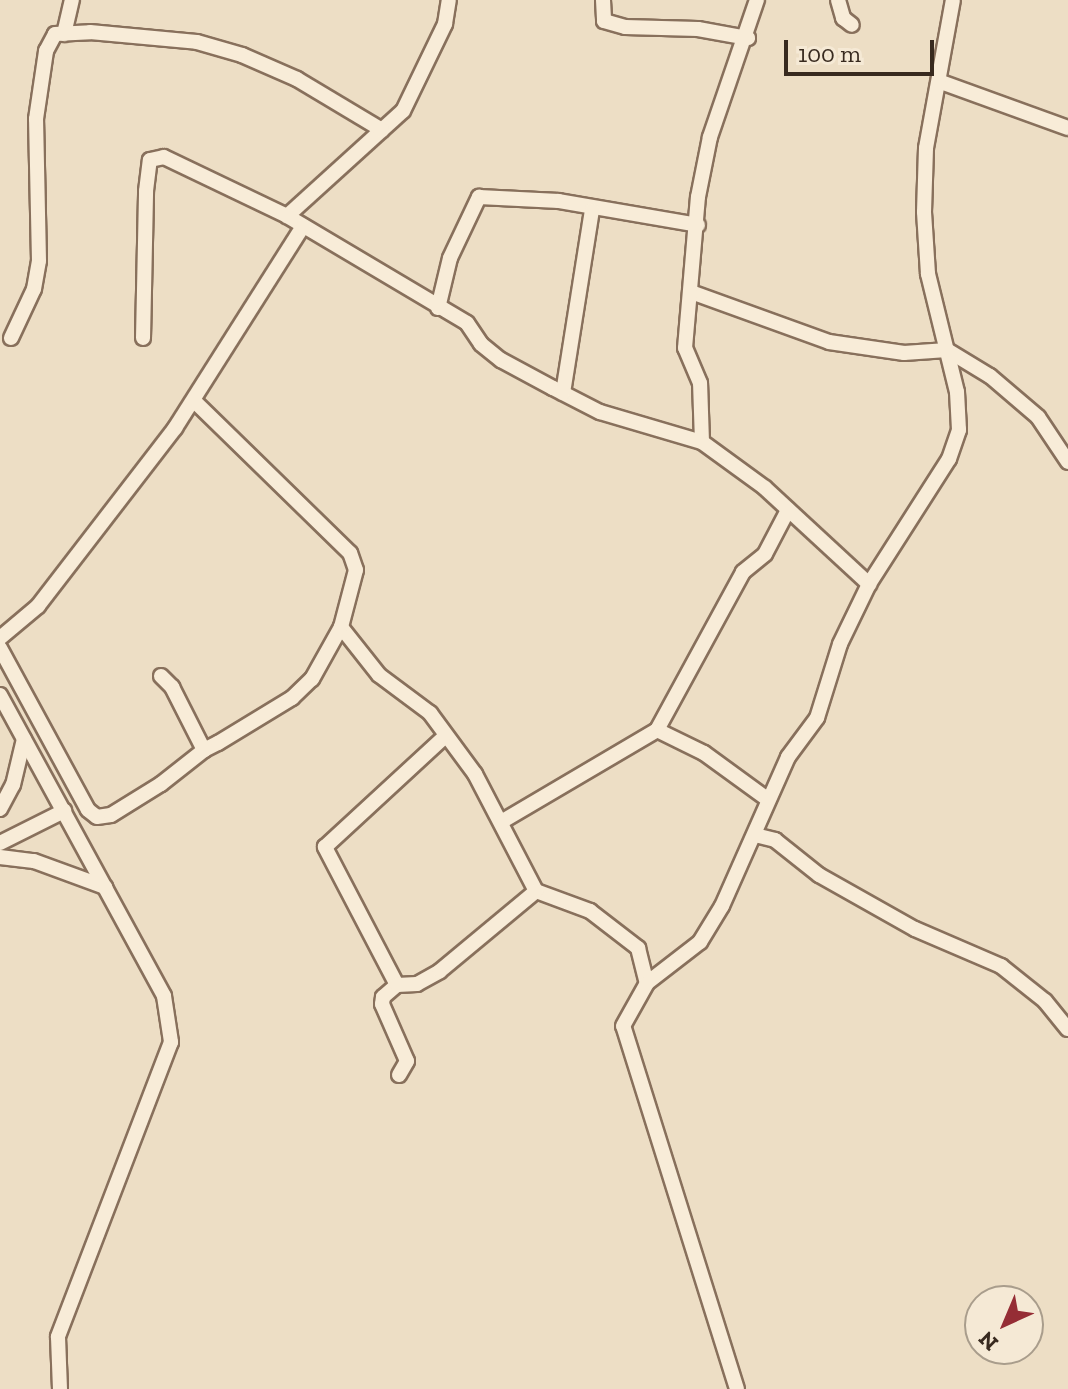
<!DOCTYPE html>
<style>
body{margin:0}
#map{position:relative;width:1068px;height:1389px;overflow:hidden;background:#eddec5;font-family:"Zilla Slab",serif}
div>[style]{position:absolute}
.roads{filter:drop-shadow(2px 0 #88705c) drop-shadow(-2px 0 #88705c) drop-shadow(0 2px #88705c) drop-shadow(0 -2px #88705c)}
.minor>*{height:14px;margin:-7px;padding:0 7px;transform-origin:7px;border-radius:7px;background:#f8ecd8}
span{translate:-50% -50%;white-space:nowrap;text-align:center;line-height:1.15;-webkit-text-stroke:6px #f5e9d5;paint-order:stroke}
.north{position:absolute;left:964px;top:1285px;width:80px;height:80px;box-sizing:border-box;background:#f5e9d5;border:2px solid #a99d8c;border-radius:50%;rotate:224deg;font-size:22px;font-weight:700;line-height:32px;text-align:center;color:#382a1f}
.north::after{content:'';display:block;margin:auto;width:28px;height:36px;background:#952d35;clip-path:polygon(50% 0,100% 100%,50% 72%,0 100%)}
.scale{position:absolute;left:784px;top:40px;width:150px;height:36px;box-sizing:border-box;border:4px solid #382a1f;border-top:0;padding-left:10px;font-size:24px;line-height:28px;white-space:nowrap;color:#382a1f;-webkit-text-stroke:6px #f5e9d5;paint-order:stroke}
</style>
<div id="map">
<div class="roads">
<div class="minor">
<div style="left:603px;top:0;width:21px;rotate:87deg"></div>
<div style="left:604px;top:21px;width:22px;rotate:16deg"></div>
<div style="left:625px;top:27px;width:73px;rotate:1.6deg"></div>
<div style="left:698px;top:29px;width:51px;rotate:10.2deg"></div>
<div style="left:838px;top:0;width:19px;rotate:74deg"></div>
<div style="left:843px;top:18px;width:11px;rotate:38deg"></div>
<div style="left:64px;top:34px;width:35px;rotate:-77deg"></div>
<div style="left:941px;top:82px;width:135px;rotate:19.9deg"></div>
<div style="left:287px;top:216px;width:156px;rotate:-42.2deg"></div>
<div style="left:403px;top:111px;width:97px;rotate:-64.2deg"></div>
<div style="left:445px;top:24px;width:24px;rotate:-81deg"></div>
<div style="left:691px;top:292px;width:147px;rotate:19.9deg"></div>
<div style="left:829px;top:342px;width:76px;rotate:8.3deg"></div>
<div style="left:904px;top:353px;width:43px;rotate:-4deg"></div>
<div style="left:947px;top:350px;width:50px;rotate:31.2deg"></div>
<div style="left:990px;top:376px;width:63px;rotate:40.5deg"></div>
<div style="left:1038px;top:417px;width:54px;rotate:56.3deg"></div>
<div style="left:438px;top:308px;width:51px;rotate:-76.5deg"></div>
<div style="left:450px;top:258px;width:68px;rotate:-64.6deg"></div>
<div style="left:479px;top:197px;width:80px;rotate:2.9deg"></div>
<div style="left:559px;top:201px;width:141px;rotate:9.8deg"></div>
<div style="left:11px;top:338px;width:54px;rotate:-64.9deg"></div>
<div style="left:34px;top:289px;width:28px;rotate:-80deg"></div>
<div style="left:39px;top:261px;width:142px;rotate:-91.2deg"></div>
<div style="left:36px;top:119px;width:69px;rotate:-81.6deg"></div>
<div style="left:46px;top:51px;width:19px;rotate:-62deg"></div>
<div style="left:55px;top:34px;width:35px;rotate:-3deg"></div>
<div style="left:90px;top:32px;width:107px;rotate:5.3deg"></div>
<div style="left:197px;top:42px;width:47px;rotate:16.1deg"></div>
<div style="left:242px;top:55px;width:60px;rotate:23.6deg"></div>
<div style="left:297px;top:79px;width:99px;rotate:31deg"></div>
<div style="left:143px;top:338px;width:147px;rotate:-88.8deg"></div>
<div style="left:146px;top:191px;width:31px;rotate:-83deg"></div>
<div style="left:150px;top:160px;width:14px;rotate:-12deg"></div>
<div style="left:164px;top:157px;width:136px;rotate:25.6deg"></div>
<div style="left:287px;top:216px;width:209px;rotate:30.7deg"></div>
<div style="left:467px;top:323px;width:25px;rotate:56deg"></div>
<div style="left:481px;top:344px;width:26px;rotate:39deg"></div>
<div style="left:501px;top:360px;width:59px;rotate:28.3deg"></div>
<div style="left:553px;top:388px;width:53px;rotate:27.1deg"></div>
<div style="left:600px;top:412px;width:106px;rotate:16.4deg"></div>
<div style="left:702px;top:442px;width:78px;rotate:36.1deg"></div>
<div style="left:765px;top:488px;width:142px;rotate:42.7deg"></div>
<div style="left:563px;top:393px;width:185px;rotate:-81deg"></div>
<div style="left:702px;top:442px;width:59px;rotate:-91.9deg"></div>
<div style="left:700px;top:383px;width:38px;rotate:-113deg"></div>
<div style="left:685px;top:348px;width:152px;rotate:-85.1deg"></div>
<div style="left:698px;top:197px;width:61px;rotate:-78.7deg"></div>
<div style="left:710px;top:137px;width:145px;rotate:-71.1deg"></div>
<div style="left:341px;top:627px;width:61px;rotate:51.6deg"></div>
<div style="left:379px;top:675px;width:64px;rotate:36.7deg"></div>
<div style="left:430px;top:713px;width:76px;rotate:53.6deg"></div>
<div style="left:475px;top:774px;width:132px;rotate:62.5deg"></div>
<div style="left:536px;top:891px;width:58px;rotate:20.3deg"></div>
<div style="left:590px;top:911px;width:61px;rotate:37.6deg"></div>
<div style="left:638px;top:948px;width:36px;rotate:76deg"></div>
<div style="left:0;top:638px;width:50px;rotate:-40.1deg"></div>
<div style="left:38px;top:606px;width:225px;rotate:-52.4deg"></div>
<div style="left:175px;top:428px;width:239px;rotate:-57.6deg"></div>
<div style="left:0;top:648px;width:184px;rotate:61.5deg"></div>
<div style="left:88px;top:810px;width:11px;rotate:38deg"></div>
<div style="left:97px;top:817px;width:14px;rotate:-8deg"></div>
<div style="left:111px;top:815px;width:59px;rotate:-31.8deg"></div>
<div style="left:161px;top:784px;width:55px;rotate:-38.3deg"></div>
<div style="left:161px;top:676px;width:16px;rotate:45deg"></div>
<div style="left:172px;top:687px;width:71px;rotate:63.1deg"></div>
<div style="left:204px;top:750px;width:16px;rotate:-27deg"></div>
<div style="left:218px;top:743px;width:87px;rotate:-31.3deg"></div>
<div style="left:292px;top:698px;width:28px;rotate:-44deg"></div>
<div style="left:312px;top:679px;width:60px;rotate:-60.9deg"></div>
<div style="left:341px;top:627px;width:59px;rotate:-75.3deg"></div>
<div style="left:356px;top:570px;width:18px;rotate:-109deg"></div>
<div style="left:350px;top:553px;width:218px;rotate:-135.7deg"></div>
<div style="left:0;top:695px;width:343px;rotate:61.4deg"></div>
<div style="left:164px;top:996px;width:47px;rotate:81.3deg"></div>
<div style="left:171px;top:1042px;width:316px;rotate:111deg"></div>
<div style="left:58px;top:1337px;width:52px;rotate:87.8deg"></div>
<div style="left:657px;top:730px;width:180px;rotate:-61.4deg"></div>
<div style="left:743px;top:572px;width:28px;rotate:-39deg"></div>
<div style="left:765px;top:554px;width:50px;rotate:-62.4deg"></div>
<div style="left:0;top:809px;width:27px;rotate:-62deg"></div>
<div style="left:13px;top:785px;width:47px;rotate:-76.6deg"></div>
<div style="left:501px;top:822px;width:181px;rotate:-30.5deg"></div>
<div style="left:657px;top:730px;width:52px;rotate:26.1deg"></div>
<div style="left:704px;top:753px;width:78px;rotate:36.1deg"></div>
<div style="left:755px;top:835px;width:21px;rotate:14deg"></div>
<div style="left:775px;top:840px;width:56px;rotate:38.5deg"></div>
<div style="left:819px;top:875px;width:110px;rotate:29.4deg"></div>
<div style="left:915px;top:929px;width:94px;rotate:23.3deg"></div>
<div style="left:1001px;top:966px;width:56px;rotate:38.5deg"></div>
<div style="left:1045px;top:1001px;width:36px;rotate:51deg"></div>
<div style="left:0;top:843px;width:72px;rotate:-26.6deg"></div>
<div style="left:0;top:857px;width:34px;rotate:7deg"></div>
<div style="left:34px;top:861px;width:76px;rotate:20.1deg"></div>
<div style="left:397px;top:985px;width:156px;rotate:-117.6deg"></div>
<div style="left:325px;top:847px;width:161px;rotate:-42.7deg"></div>
<div style="left:399px;top:1075px;width:16px;rotate:-60deg"></div>
<div style="left:407px;top:1061px;width:62px;rotate:-113.7deg"></div>
<div style="left:382px;top:1004px;width:7px;rotate:-82deg"></div>
<div style="left:383px;top:997px;width:18px;rotate:-41deg"></div>
<div style="left:397px;top:985px;width:20px;rotate:-3deg"></div>
<div style="left:417px;top:984px;width:26px;rotate:-29deg"></div>
<div style="left:440px;top:971px;width:125px;rotate:-39.8deg"></div>
<div style="left:737px;top:1389px;width:380px;rotate:-107.4deg"></div>
<div style="left:623px;top:1026px;width:49px;rotate:-60.8deg"></div>
<div style="left:647px;top:983px;width:67px;rotate:-37.7deg"></div>
<div style="left:700px;top:942px;width:42px;rotate:-58.6deg"></div>
<div style="left:722px;top:906px;width:163px;rotate:-66.1deg"></div>
<div style="left:788px;top:757px;width:49px;rotate:-53.4deg"></div>
<div style="left:817px;top:718px;width:77px;rotate:-72.7deg"></div>
<div style="left:840px;top:644px;width:67px;rotate:-64.2deg"></div>
<div style="left:869px;top:584px;width:148px;rotate:-57.4deg"></div>
<div style="left:949px;top:459px;width:31px;rotate:-71deg"></div>
<div style="left:959px;top:430px;width:38px;rotate:-93deg"></div>
<div style="left:957px;top:392px;width:122px;rotate:-103.8deg"></div>
<div style="left:928px;top:274px;width:62px;rotate:-93.7deg"></div>
<div style="left:924px;top:212px;width:64px;rotate:-88.2deg"></div>
<div style="left:926px;top:148px;width:150px;rotate:-79.7deg"></div>
</div>
</div>
<div class="north">N</div>
<div class="scale">100 m</div>
</div>
